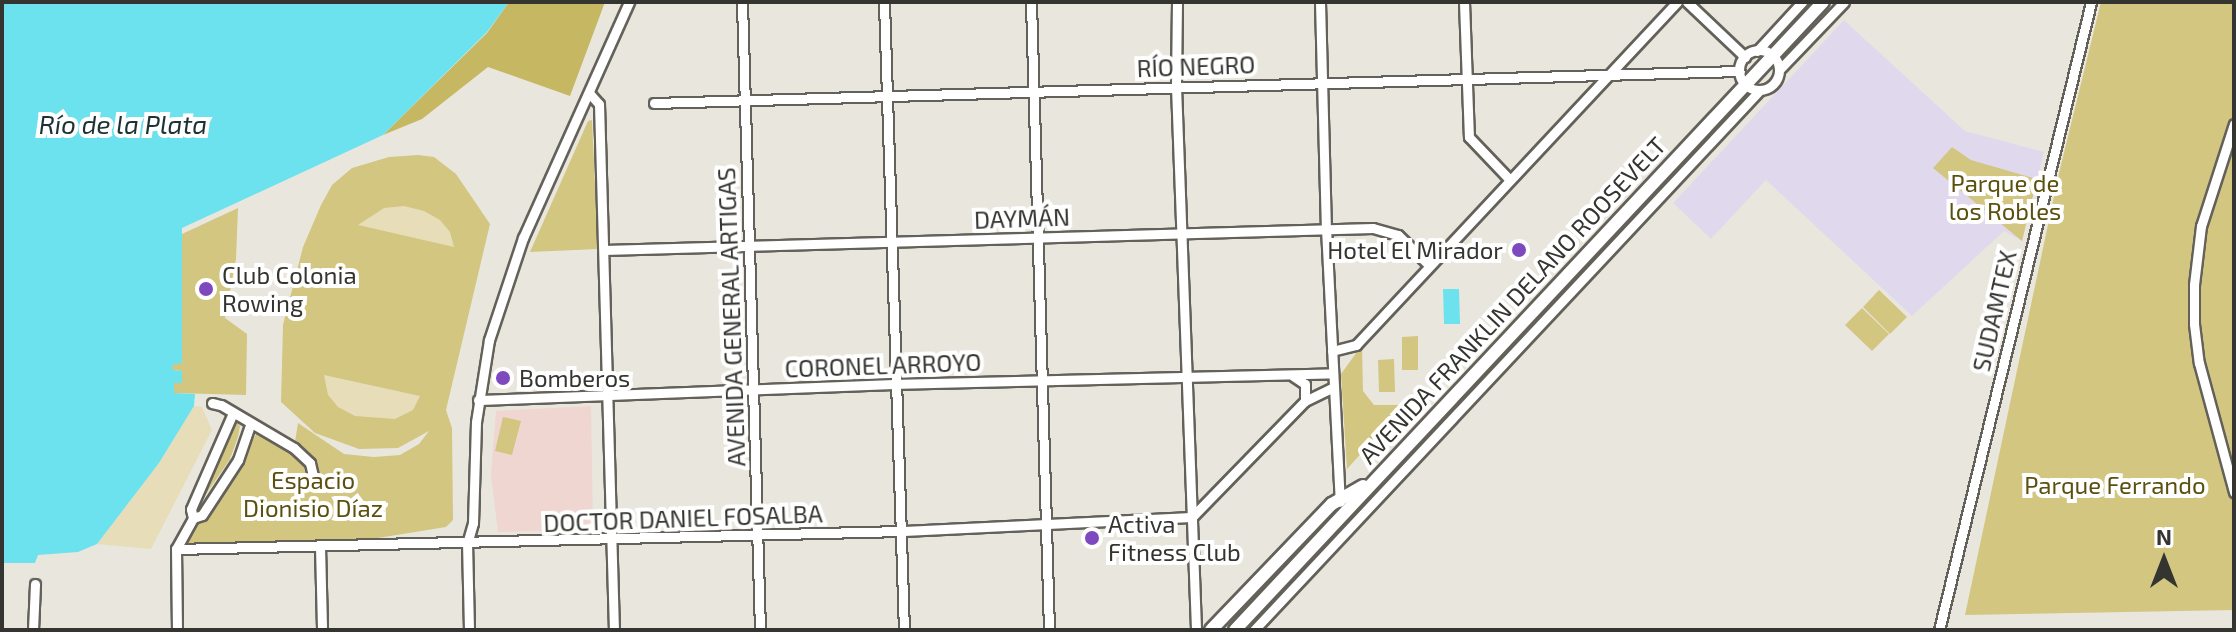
<!DOCTYPE html>
<meta charset="utf-8">
<style>
body{margin:0}
#map{position:relative;width:2236px;height:632px;overflow:hidden;background:#e9e7dd;font-family:"Exo 2",sans-serif}
div>[style]{position:absolute}
.commercial>*{inset:0;background:#e0d9ee}
.education>*{inset:0;background:#f0d6d0}
.green>*{inset:0;background:#d2c681}
.forest>*{inset:0;background:#c6b762}
.sand>*{inset:0;background:#e7ddb8}
.water>*{inset:0;background:#6ce2ef}
.roads{filter:drop-shadow(2px 0 #636159) drop-shadow(-2px 0 #636159) drop-shadow(0 2px #636159) drop-shadow(0 -2px #636159)}
.minor>*{height:9px;margin:-4.5px;padding:0 4.5px;transform-origin:4.5px;border-radius:4.5px;background:#fff}
.minor>.ring{margin:-4.5px;padding:0;box-sizing:content-box;background:none;border:9px solid #fff;border-radius:50%}
.major>*{height:12px;margin:-6px;padding:0 6px;transform-origin:6px;border-radius:6px;background:#fff}
.dots>*{width:22px;height:22px;translate:-50% -50%;box-sizing:border-box;border:4px solid #fff;border-radius:50%}
span{translate:-50% -50%;white-space:nowrap;text-align:center;line-height:1.15;-webkit-text-stroke:8px #fff;paint-order:stroke}
.street-label{font-size:24px;color:#343430}
.park-label{font-size:24px;color:#5b500e}
.poi-label{font-size:24px;color:#343430}
.right{translate:-100% -50%;text-align:right}
.left{translate:0 -50%;text-align:left}
.water-label{font-size:26px;color:#1d3234;font-style:italic}
.frame{position:absolute;inset:0;border:4px solid #343430;pointer-events:none}
.north{position:absolute;left:2124px;top:520px;width:80px;height:80px;-webkit-text-stroke:6px #fff;paint-order:stroke;rotate:0deg;font-size:22px;font-weight:700;line-height:32px;text-align:center;color:#343430}
.north::after{content:'';display:block;margin:auto;width:28px;height:36px;background:#343430;clip-path:polygon(50% 0,100% 100%,50% 72%,0 100%)}
</style>
<div id="map">
<div class="commercial">
<div style="clip-path:polygon(1844px 20px,1965px 131px,2044px 152px,2022px 241px,2004px 231px,1912px 316px,1766px 180px,1711px 239px,1673px 203px)"></div>
</div>
<div class="education">
<div style="clip-path:polygon(591px 406px,593px 530px,498px 532px,491px 475px,496px 411px)"></div>
</div>
<div class="green">
<div style="clip-path:polygon(2101px 2px,2234px 2px,2234px 610px,1965px 615px,2059px 173px)"></div>
<div style="clip-path:polygon(592px 120px,598px 249px,530px 252px,588px 121px)"></div>
<div style="clip-path:polygon(1952px 147px,1971px 160px,2037px 179px,2022px 241px,1933px 168px)"></div>
<div style="clip-path:polygon(418px 155px,434px 157px,456px 174px,490px 224px,446px 410px,452px 428px,453px 520px,446px 527px,353px 542px,180px 545px,257px 433px,294px 448px,298px 423px,344px 454px,374px 457px,400px 455px,419px 444px,429px 431px,398px 448px,359px 449px,315px 433px,281px 402px,283px 325px,303px 247px,321px 205px,332px 185px,352px 168px,389px 157px)"></div>
<div style="clip-path:polygon(238px 208px,236px 259px,225px 318px,247px 334px,246px 395px,174px 393px,174px 383px,182px 371px,173px 370px,173px 363px,182px 363px,182px 234px)"></div>
<div style="clip-path:polygon(1879px 290px,1907px 317px,1890px 334px,1863px 307px)"></div>
<div style="clip-path:polygon(1862px 308px,1889px 334px,1872px 351px,1845px 325px)"></div>
<div style="clip-path:polygon(1418px 336px,1418px 370px,1402px 370px,1402px 337px)"></div>
<div style="clip-path:polygon(1362px 345px,1363px 391px,1374px 405px,1405px 405px,1347px 469px,1341px 374px)"></div>
<div style="clip-path:polygon(1394px 359px,1395px 392px,1379px 392px,1378px 360px)"></div>
<div style="clip-path:polygon(503px 417px,521px 421px,512px 455px,495px 451px)"></div>
<div style="clip-path:polygon(236px 421px,240px 426px,238px 437px,230px 459px,198px 506px)"></div>
</div>
<div class="forest">
<div style="clip-path:polygon(509px 2px,605px 2px,570px 96px,488px 67px,422px 119px,383px 135px,487px 33px)"></div>
</div>
<div class="sand">
<div style="clip-path:polygon(404px 206px,424px 211px,440px 220px,450px 232px,454px 247px,358px 225px,384px 208px)"></div>
<div style="clip-path:polygon(324px 375px,420px 396px,413px 410px,395px 419px,355px 416px,338px 407px,328px 395px)"></div>
<div style="clip-path:polygon(194px 406px,202px 407px,212px 430px,151px 549px,97px 544px,159px 463px)"></div>
</div>
<div class="water">
<div style="clip-path:polygon(2px 2px,509px 2px,487px 32px,383px 135px,182px 228px,182px 363px,173px 364px,173px 370px,182px 371px,182px 383px,174px 383px,174px 393px,195px 394px,194px 406px,159px 463px,97px 544px,78px 552px,38px 555px,35px 563px,2px 563px)"></div>
<div style="clip-path:polygon(1443px 289px,1459px 289px,1460px 324px,1444px 324px)"></div>
</div>
<div class="roads">
<div class="minor">
<div style="left:742px;top:2px;width:628px;rotate:88.36deg"></div>
<div style="left:884px;top:2px;width:628px;rotate:88.18deg"></div>
<div style="left:1031px;top:2px;width:628px;rotate:88.36deg"></div>
<div style="left:1177px;top:2px;width:84px;rotate:90.7deg"></div>
<div style="left:1176px;top:86px;width:544px;rotate:87.89deg"></div>
<div style="left:1320px;top:2px;width:226px;rotate:88.5deg"></div>
<div style="left:1326px;top:228px;width:274px;rotate:87.1deg"></div>
<div style="left:1464px;top:2px;width:135px;rotate:87.9deg"></div>
<div style="left:1469px;top:137px;width:59px;rotate:46.4deg"></div>
<div style="left:1687px;top:2px;width:80px;rotate:43.5deg"></div>
<div class="ring" style="left:1739px;top:50px;width:31px;height:31px"></div>
<div style="left:1757px;top:51px;width:67px;rotate:-47.4deg"></div>
<div style="left:1779px;top:70px;width:94px;rotate:-46.3deg"></div>
<div style="left:590px;top:94px;width:13px;rotate:48deg"></div>
<div style="left:599px;top:104px;width:526px;rotate:88.37deg"></div>
<div style="left:654px;top:103px;width:1086px;rotate:-1.69deg"></div>
<div style="left:2234px;top:124px;width:107px;rotate:107.9deg"></div>
<div style="left:2201px;top:226px;width:59px;rotate:96.8deg"></div>
<div style="left:2194px;top:285px;width:39px;rotate:90deg"></div>
<div style="left:2194px;top:324px;width:39px;rotate:83deg"></div>
<div style="left:2199px;top:363px;width:134px;rotate:74.8deg"></div>
<div style="left:604px;top:250px;width:769px;rotate:-1.64deg"></div>
<div style="left:1373px;top:228px;width:26px;rotate:16deg"></div>
<div style="left:1398px;top:235px;width:43px;rotate:44.1deg"></div>
<div style="left:1332px;top:351px;width:25px;rotate:-14deg"></div>
<div style="left:1356px;top:345px;width:470px;rotate:-46.9deg"></div>
<div style="left:1293px;top:376px;width:14px;rotate:34deg"></div>
<div style="left:1305px;top:384px;width:17px;rotate:90deg"></div>
<div style="left:478px;top:400px;width:418px;rotate:-2.2deg"></div>
<div style="left:896px;top:384px;width:437px;rotate:-1.4deg"></div>
<div style="left:212px;top:403px;width:9px;rotate:13deg"></div>
<div style="left:221px;top:405px;width:85px;rotate:30.5deg"></div>
<div style="left:294px;top:448px;width:22px;rotate:43deg"></div>
<div style="left:310px;top:463px;width:22px;rotate:77deg"></div>
<div style="left:193px;top:518px;width:9px;rotate:-18deg"></div>
<div style="left:202px;top:515px;width:66px;rotate:-56.8deg"></div>
<div style="left:238px;top:460px;width:39px;rotate:-71deg"></div>
<div style="left:320px;top:546px;width:84px;rotate:88.6deg"></div>
<div style="left:176px;top:549px;width:727px;rotate:-1.42deg"></div>
<div style="left:903px;top:531px;width:289px;rotate:-2.8deg"></div>
<div style="left:1192px;top:517px;width:162px;rotate:-45.8deg"></div>
<div style="left:1305px;top:401px;width:32px;rotate:-26deg"></div>
<div style="left:33px;top:630px;width:46px;rotate:-87.5deg"></div>
<div style="left:177px;top:630px;width:81px;rotate:-90.7deg"></div>
<div style="left:176px;top:549px;width:35px;rotate:-61deg"></div>
<div style="left:193px;top:518px;width:9px;rotate:-103deg"></div>
<div style="left:191px;top:509px;width:105px;rotate:-66.4deg"></div>
<div style="left:469px;top:630px;width:86px;rotate:-91.3deg"></div>
<div style="left:467px;top:544px;width:22px;rotate:-74deg"></div>
<div style="left:473px;top:523px;width:101px;rotate:-88.3deg"></div>
<div style="left:476px;top:422px;width:83px;rotate:-81deg"></div>
<div style="left:489px;top:340px;width:108px;rotate:-71.6deg"></div>
<div style="left:523px;top:238px;width:259px;rotate:-65.8deg"></div>
<div style="left:1254px;top:630px;width:740px;rotate:-46.86deg"></div>
<div style="left:1939px;top:630px;width:646px;rotate:-76.39deg"></div>
</div>
<div class="major">
<div style="left:1211px;top:630px;width:175px;rotate:-46.2deg"></div>
<div style="left:1332px;top:504px;width:36px;rotate:-30deg"></div>
<div style="left:1235px;top:630px;width:860px;rotate:-46.88deg"></div>
</div>
</div>
<div class="dots">
<div style="left:1519px;top:250px;background:#7e48bf"></div>
<div style="left:206px;top:289px;background:#7e48bf"></div>
<div style="left:503px;top:378px;background:#7e48bf"></div>
<div style="left:1092px;top:538px;background:#7e48bf"></div>
</div>
<div class="street-label">
<span style="left:1196px;top:66px;rotate:-2deg">RÍO NEGRO</span>
<span style="left:1022px;top:218px;rotate:-2deg">DAYMÁN</span>
<span style="left:1512px;top:300px;rotate:-47deg">AVENIDA FRANKLIN DELANO ROOSEVELT</span>
<span style="left:1994px;top:311px;rotate:-77deg">SUDAMTEX</span>
<span style="left:731px;top:317px;rotate:-92deg">AVENIDA GENERAL ARTIGAS</span>
<span style="left:883px;top:365px;rotate:-2deg">CORONEL ARROYO</span>
<span style="left:683px;top:518px;rotate:-2deg">DOCTOR DANIEL FOSALBA</span>
</div>
<div class="park-label">
<span style="left:2005px;top:197px">Parque de<br>los Robles</span>
<span style="left:313px;top:494px">Espacio<br>Dionisio Díaz</span>
<span style="left:2115px;top:485px">Parque Ferrando</span>
</div>
<div class="poi-label">
<span class="right" style="left:1503px;top:250px">Hotel El Mirador</span>
<span class="left" style="left:222px;top:289px">Club Colonia<br>Rowing</span>
<span class="left" style="left:519px;top:378px">Bomberos</span>
<span class="left" style="left:1108px;top:538px">Activa<br>Fitness Club</span>
</div>
<div class="water-label">
<span style="left:123px;top:124px">Río de la Plata</span>
</div>
<div class="frame"></div>
<div class="north">N</div>
</div>
